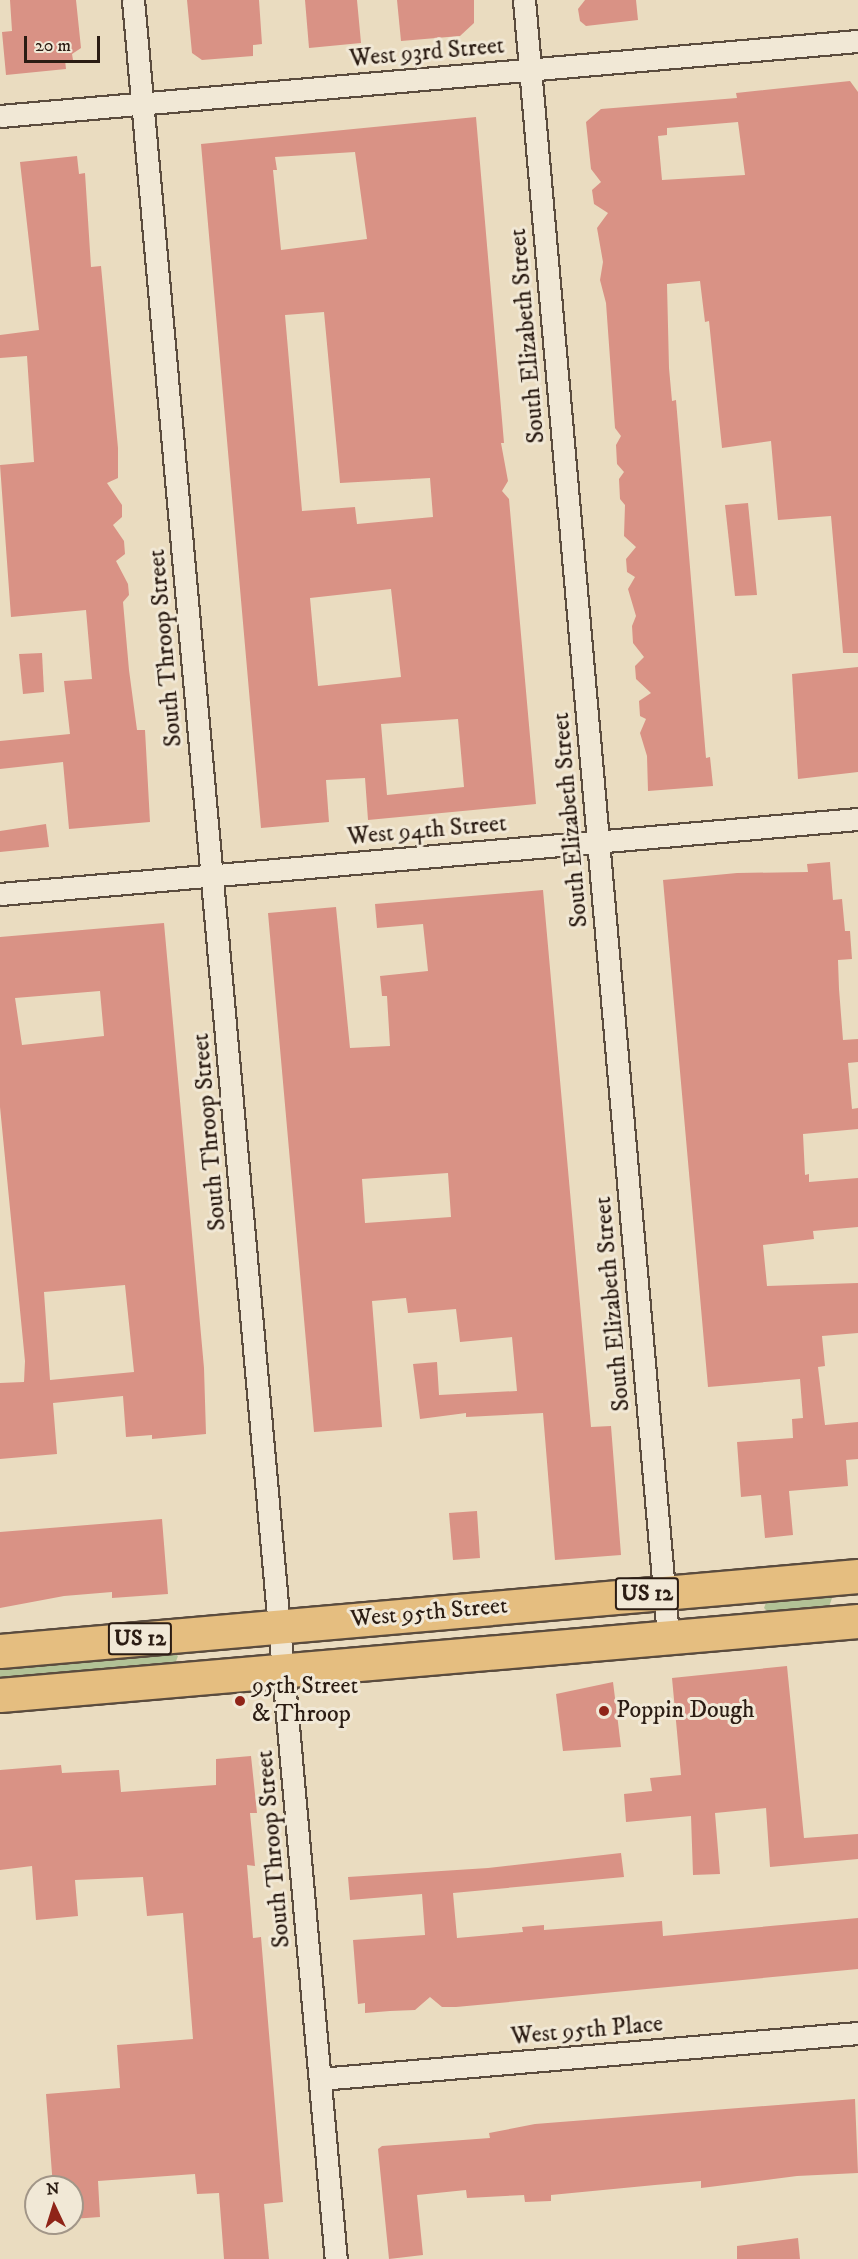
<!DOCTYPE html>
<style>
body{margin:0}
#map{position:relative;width:858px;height:2259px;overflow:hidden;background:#eadcc0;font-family:"IM FELL DW Pica",serif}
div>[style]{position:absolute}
.green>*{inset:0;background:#b2c296}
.building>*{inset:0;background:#d99285}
.roads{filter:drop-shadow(2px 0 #5b4c3e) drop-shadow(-2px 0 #5b4c3e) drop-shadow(0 2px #5b4c3e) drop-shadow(0 -2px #5b4c3e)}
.street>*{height:21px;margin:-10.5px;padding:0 10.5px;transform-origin:10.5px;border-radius:10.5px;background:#f1e8d6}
.primary>*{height:33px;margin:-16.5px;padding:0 16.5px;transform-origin:16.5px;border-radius:16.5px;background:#e5be80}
.dots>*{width:16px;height:16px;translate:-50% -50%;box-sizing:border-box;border:3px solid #f1e8d6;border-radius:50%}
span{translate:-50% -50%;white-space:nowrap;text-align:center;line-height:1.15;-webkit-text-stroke:6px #f1e8d6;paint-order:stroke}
.shield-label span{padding:2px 4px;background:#f1e8d6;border:2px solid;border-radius:4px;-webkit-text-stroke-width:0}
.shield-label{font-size:22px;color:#2b1c13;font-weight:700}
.street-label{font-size:24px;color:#2b1c13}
.poi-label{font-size:24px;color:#2b1c13}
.left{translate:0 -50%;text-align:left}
.north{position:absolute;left:24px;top:2175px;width:60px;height:60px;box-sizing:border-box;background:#f1e8d6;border:2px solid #a29688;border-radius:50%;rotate:356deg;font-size:16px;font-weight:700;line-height:24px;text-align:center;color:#2b1c13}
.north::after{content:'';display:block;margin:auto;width:21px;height:27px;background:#8f2418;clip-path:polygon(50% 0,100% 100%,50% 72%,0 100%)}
.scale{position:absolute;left:24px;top:36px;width:76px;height:27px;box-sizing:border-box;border:3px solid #2b1c13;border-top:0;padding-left:8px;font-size:18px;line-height:21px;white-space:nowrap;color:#2b1c13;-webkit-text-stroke:4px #f1e8d6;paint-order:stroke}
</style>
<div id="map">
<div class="green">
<div style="clip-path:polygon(828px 1595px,832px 1598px,829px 1607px,768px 1612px,764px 1608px,767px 1600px)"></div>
<div style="clip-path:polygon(173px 1652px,178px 1656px,175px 1664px,0 1680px,0 1668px)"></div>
</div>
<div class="building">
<div style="clip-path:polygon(10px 0,76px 0,81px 48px,72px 54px,73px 60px,65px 60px,66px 69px,6px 75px,2px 32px,12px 31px)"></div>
<div style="clip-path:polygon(187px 0,259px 0,262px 44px,253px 45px,253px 56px,202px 60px,192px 53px)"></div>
<div style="clip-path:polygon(305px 0,357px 0,361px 43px,309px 48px)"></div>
<div style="clip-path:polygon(397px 0,474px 0,474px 23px,460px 36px,401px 41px)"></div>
<div style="clip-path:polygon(585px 0,636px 0,638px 20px,586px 26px,580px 21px,578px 9px)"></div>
<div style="clip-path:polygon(evenodd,850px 81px,858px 92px,858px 653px,843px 653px,831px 516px,778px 520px,771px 441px,722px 448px,709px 321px,705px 322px,700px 281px,667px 284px,669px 368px,672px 401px,676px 400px,706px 758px,710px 757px,713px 786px,648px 791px,647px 756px,640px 733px,646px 719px,640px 716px,639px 701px,651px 693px,636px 679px,635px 666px,644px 657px,633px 643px,632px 626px,636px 616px,628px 589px,635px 577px,627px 572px,626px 559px,636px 547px,624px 536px,625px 505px,620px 499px,619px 479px,624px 472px,617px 464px,616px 445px,621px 436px,615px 428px,606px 303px,600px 280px,603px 262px,597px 228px,608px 213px,594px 204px,592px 190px,601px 182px,591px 169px,586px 122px,601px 109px,737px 98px,736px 93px,850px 81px,738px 122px,745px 175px,662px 180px,658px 136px,667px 135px,667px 128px,738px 122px)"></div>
<div style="clip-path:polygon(evenodd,476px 117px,504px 443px,501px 443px,508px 481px,502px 491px,509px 499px,536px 804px,368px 820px,365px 778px,326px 780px,329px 822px,261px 828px,201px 144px,476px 117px,355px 152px,367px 239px,281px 250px,273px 170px,277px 170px,275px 157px,355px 152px,476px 117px,324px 312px,340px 483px,430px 478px,433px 517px,357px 524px,355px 507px,302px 511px,285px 315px,324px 312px,476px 117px,391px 589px,401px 677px,318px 686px,310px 598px,391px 589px,476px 117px,458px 719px,464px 787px,387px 795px,381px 724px,458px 719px)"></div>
<div style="clip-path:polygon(77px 156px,79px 174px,85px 173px,91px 267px,101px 266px,118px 448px,118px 478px,107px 483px,122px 505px,122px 517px,113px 525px,124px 541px,125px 554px,116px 561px,128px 584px,129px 595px,123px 602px,129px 670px,137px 730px,145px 730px,150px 822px,69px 829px,63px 762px,0 769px,0 741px,70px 734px,64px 681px,92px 679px,86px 610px,11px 617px,0 465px,34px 462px,27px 356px,0 358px,0 335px,39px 330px,20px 162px)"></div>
<div style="clip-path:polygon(748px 503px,757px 595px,735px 596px,725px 505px)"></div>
<div style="clip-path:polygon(42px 653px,44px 692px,23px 694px,19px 654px)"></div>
<div style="clip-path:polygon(858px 667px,858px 772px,798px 779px,792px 674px)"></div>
<div style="clip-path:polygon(46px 824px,49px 847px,0 852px,0 831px)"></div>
<div style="clip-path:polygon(830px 862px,833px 900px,842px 899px,845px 931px,850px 931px,852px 959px,838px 960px,839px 989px,843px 1040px,858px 1039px,858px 1062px,848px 1063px,852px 1109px,858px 1108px,858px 1129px,803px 1134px,805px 1175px,809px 1174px,809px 1182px,858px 1178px,858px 1227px,813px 1231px,814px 1239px,763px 1245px,767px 1286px,858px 1283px,858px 1333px,822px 1336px,825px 1366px,818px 1367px,825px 1425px,858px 1422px,858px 1459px,846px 1460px,848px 1486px,789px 1491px,793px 1535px,765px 1538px,761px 1495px,741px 1497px,737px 1442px,793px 1438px,792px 1419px,803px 1418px,800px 1379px,708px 1387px,663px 880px,737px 873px,808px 872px,807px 864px)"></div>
<div style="clip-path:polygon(evenodd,543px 890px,591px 1427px,611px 1426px,621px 1555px,555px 1560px,543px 1413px,466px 1417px,466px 1413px,420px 1419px,413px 1364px,437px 1362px,439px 1395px,517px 1391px,512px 1337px,460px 1342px,456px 1309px,408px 1313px,406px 1298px,372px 1301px,382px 1427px,314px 1432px,268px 913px,336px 907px,350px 1048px,390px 1046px,387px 996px,382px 996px,380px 976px,428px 971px,423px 924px,377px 928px,375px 904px,543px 890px,448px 1173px,451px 1217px,365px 1223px,362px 1179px,448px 1173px)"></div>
<div style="clip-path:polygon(evenodd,164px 923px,204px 1368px,206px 1434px,152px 1439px,152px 1435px,126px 1437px,123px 1396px,53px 1403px,57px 1454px,0 1459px,0 1383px,24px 1382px,25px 1361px,0 1107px,0 937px,164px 923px,100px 991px,104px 1036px,22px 1045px,15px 998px,100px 991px,164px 923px,125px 1285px,134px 1372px,50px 1380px,44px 1292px,125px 1285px)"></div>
<div style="clip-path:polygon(477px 1511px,480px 1558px,453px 1560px,449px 1513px)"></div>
<div style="clip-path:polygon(162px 1519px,168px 1594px,112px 1598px,112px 1592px,64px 1596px,0 1608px,0 1532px)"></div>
<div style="clip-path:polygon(787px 1666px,804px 1838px,858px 1834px,858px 1859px,770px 1867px,766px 1808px,715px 1813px,720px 1874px,693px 1875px,691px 1816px,626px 1822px,624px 1794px,652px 1791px,650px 1778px,681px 1775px,672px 1678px)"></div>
<div style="clip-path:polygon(613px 1682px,621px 1747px,563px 1751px,556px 1694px)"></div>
<div style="clip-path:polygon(251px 1756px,257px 1813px,250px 1813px,255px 1866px,247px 1865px,253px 1938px,261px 1937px,283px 2202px,264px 2204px,269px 2259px,224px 2259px,219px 2193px,197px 2194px,195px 2174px,98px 2181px,100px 2217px,72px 2219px,72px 2187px,53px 2187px,46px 2094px,120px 2088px,117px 2045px,193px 2039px,183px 1913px,147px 1916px,143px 1877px,75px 1880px,78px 1916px,36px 1920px,32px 1866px,0 1870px,0 1770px,61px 1765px,62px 1773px,119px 1770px,121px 1792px,216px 1785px,216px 1759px)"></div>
<div style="clip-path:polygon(621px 1853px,624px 1877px,453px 1893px,457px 1938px,523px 1932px,522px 1927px,544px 1925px,544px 1930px,662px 1921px,663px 1936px,858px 1918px,858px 1969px,456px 2007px,442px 2007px,430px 1997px,415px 2010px,390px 2011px,365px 2013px,365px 2003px,358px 2004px,353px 1940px,425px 1935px,422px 1894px,350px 1900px,348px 1877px,488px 1868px)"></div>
<div style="clip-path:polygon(855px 2099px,858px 2173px,797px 2176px,701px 2188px,701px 2181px,655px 2185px,551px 2195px,551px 2201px,525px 2202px,524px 2195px,467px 2198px,466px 2190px,417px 2195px,423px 2255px,389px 2259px,378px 2149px,382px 2146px,490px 2138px,489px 2133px,535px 2124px)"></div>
<div style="clip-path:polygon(798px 2238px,800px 2259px,737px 2259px,737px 2246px)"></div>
</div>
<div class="roads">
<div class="street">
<div style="left:133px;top:0;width:2268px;rotate:84.87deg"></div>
<div style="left:524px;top:0;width:1641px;rotate:84.97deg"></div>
<div style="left:0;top:116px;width:861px;rotate:-5deg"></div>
<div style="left:0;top:894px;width:861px;rotate:-5deg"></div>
<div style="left:320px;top:2079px;width:540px;rotate:-4.89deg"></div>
</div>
<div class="primary">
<div style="left:0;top:1651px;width:861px;rotate:-5deg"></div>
<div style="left:0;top:1695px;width:861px;rotate:-4.93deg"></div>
</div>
</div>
<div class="dots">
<div style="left:240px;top:1701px;background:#8f2418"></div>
<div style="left:604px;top:1711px;background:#8f2418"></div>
</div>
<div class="shield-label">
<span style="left:647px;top:1594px">US 12</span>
<span style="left:140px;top:1639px">US 12</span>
</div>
<div class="street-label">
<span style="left:427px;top:53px;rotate:-5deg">West 93rd Street</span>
<span style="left:528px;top:336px;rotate:-95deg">South Elizabeth Street</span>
<span style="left:166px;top:648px;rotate:-95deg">South Throop Street</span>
<span style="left:571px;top:820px;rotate:-95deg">South Elizabeth Street</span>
<span style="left:427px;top:831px;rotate:-5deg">West 94th Street</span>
<span style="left:210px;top:1132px;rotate:-95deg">South Throop Street</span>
<span style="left:613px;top:1304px;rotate:-95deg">South Elizabeth Street</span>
<span style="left:429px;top:1613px;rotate:-5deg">West 95th Street</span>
<span style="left:274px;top:1849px;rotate:-95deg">South Throop Street</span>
<span style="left:587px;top:2031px;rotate:-5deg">West 95th Place</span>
</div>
<div class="poi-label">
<span class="left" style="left:252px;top:1701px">95th Street<br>&amp; Throop</span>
<span class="left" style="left:616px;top:1711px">Poppin Dough</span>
</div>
<div class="north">N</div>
<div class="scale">20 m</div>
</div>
